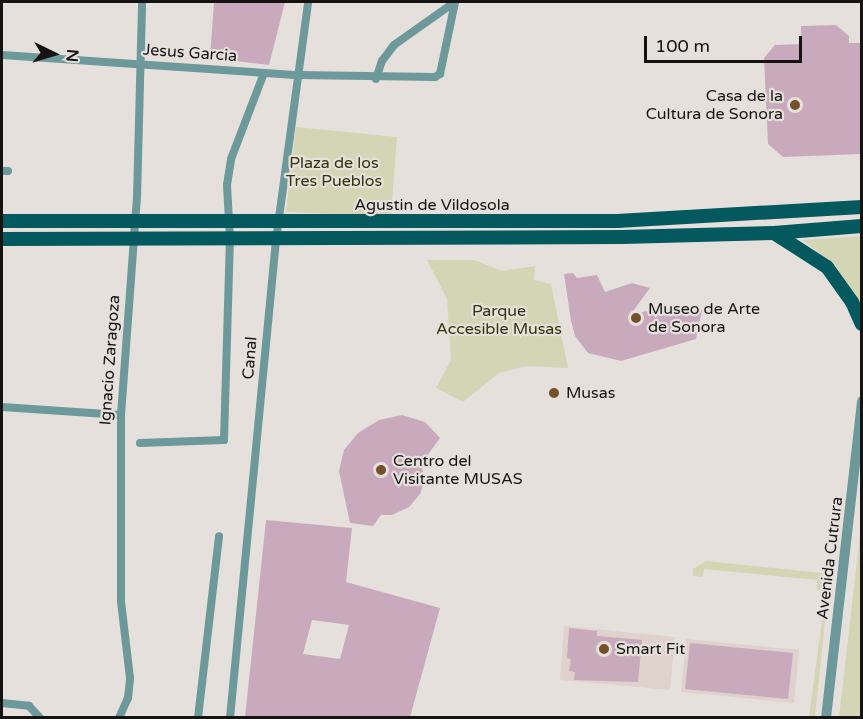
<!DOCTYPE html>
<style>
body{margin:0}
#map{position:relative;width:863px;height:719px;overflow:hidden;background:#e6e0dd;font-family:"Varela Round",sans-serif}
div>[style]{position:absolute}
.built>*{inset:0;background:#dfd1cb}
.green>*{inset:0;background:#d3d5b5}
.building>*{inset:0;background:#c9aabd}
.minor>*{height:8px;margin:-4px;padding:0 4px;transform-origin:4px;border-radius:4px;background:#6e999b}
.tertiary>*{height:10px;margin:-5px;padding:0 5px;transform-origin:5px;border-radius:5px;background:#6e999b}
.primary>*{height:14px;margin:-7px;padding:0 7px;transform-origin:7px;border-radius:7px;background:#03595d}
.dots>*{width:16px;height:16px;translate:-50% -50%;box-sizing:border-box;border:3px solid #e6e0dd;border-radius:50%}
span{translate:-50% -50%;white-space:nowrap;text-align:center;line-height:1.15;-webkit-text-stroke:4.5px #e6e0dd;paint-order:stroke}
.street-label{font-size:16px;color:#161413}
.poi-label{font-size:16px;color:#161413}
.right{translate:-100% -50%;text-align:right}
.left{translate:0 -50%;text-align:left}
.park-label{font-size:16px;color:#33340a}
.frame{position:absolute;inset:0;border:3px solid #161413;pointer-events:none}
.north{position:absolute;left:24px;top:24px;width:60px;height:60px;-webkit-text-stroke:4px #e6e0dd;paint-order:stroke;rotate:95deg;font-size:16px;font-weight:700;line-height:24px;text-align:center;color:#161413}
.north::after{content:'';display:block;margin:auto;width:21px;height:27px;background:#161413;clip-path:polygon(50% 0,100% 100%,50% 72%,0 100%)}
.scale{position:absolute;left:644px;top:36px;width:158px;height:27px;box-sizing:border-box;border:3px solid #161413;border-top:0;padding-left:8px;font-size:18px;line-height:21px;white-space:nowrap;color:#161413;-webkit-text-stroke:4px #e6e0dd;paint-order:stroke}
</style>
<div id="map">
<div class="built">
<div style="clip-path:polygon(564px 626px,675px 637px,670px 690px,560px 680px)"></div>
<div style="clip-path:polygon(686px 639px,799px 650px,794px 703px,681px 692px)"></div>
</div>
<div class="green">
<div style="clip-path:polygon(296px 127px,397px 137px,391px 216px,286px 212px)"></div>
<div style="clip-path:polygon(861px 236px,862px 236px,861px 304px,835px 265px,802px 240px)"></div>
<div style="clip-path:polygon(427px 260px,474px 260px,502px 271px,535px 266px,534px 280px,551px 284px,568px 368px,526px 366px,499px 373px,463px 402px,436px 388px,451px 360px,447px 299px)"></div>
<div style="clip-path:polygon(861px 526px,861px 717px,839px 717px)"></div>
<div style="clip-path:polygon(706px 561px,830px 574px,815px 717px,809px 717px,826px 591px,817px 590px,817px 580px,704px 569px,703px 577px,693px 576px,693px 569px)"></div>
</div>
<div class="building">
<div style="clip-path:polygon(214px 2px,285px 2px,269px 65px,210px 58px)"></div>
<div style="clip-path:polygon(836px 25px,849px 36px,849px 43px,861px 43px,861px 154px,783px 157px,768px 144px,764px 58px,775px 45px,801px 44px,801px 26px)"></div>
<div style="clip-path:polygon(573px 273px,577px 278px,597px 275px,605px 292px,632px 283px,650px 288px,631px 314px,675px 306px,702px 310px,696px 339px,621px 361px,588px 353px,575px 336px,571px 321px,564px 274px)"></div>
<div style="clip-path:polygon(402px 415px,425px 422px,440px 438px,421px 464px,425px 479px,420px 494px,409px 507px,392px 515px,381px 515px,373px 526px,350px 523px,339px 471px,344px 450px,358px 433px,379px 420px)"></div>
<div style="clip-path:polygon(evenodd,266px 520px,352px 528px,346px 582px,440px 608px,410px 717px,245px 717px,266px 520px,312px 620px,349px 625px,340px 659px,303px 654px,312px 620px)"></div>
<div style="clip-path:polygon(569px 628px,597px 631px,597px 636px,642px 640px,638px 682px,574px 680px,575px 672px,569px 671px,571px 659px,567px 658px)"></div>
<div style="clip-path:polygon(690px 643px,793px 653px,788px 699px,685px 689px)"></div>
</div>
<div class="minor">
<div style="left:2px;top:55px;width:297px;rotate:3.9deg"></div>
<div style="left:298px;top:75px;width:137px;rotate:0.8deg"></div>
<div style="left:435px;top:77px;width:6px;rotate:-31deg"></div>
<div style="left:440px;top:74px;width:74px;rotate:-78.2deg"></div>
<div style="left:376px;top:79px;width:19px;rotate:-72deg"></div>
<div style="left:382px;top:61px;width:20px;rotate:-53deg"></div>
<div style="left:394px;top:45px;width:71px;rotate:-35.3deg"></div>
<div style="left:2px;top:171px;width:6px"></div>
<div style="left:2px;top:407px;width:119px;rotate:3.8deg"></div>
<div style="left:140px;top:443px;width:84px;rotate:-2deg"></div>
<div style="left:224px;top:440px;width:201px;rotate:-88.3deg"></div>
<div style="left:230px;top:239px;width:54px;rotate:-93.2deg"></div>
<div style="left:227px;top:185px;width:26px;rotate:-81deg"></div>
<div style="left:231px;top:159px;width:92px;rotate:-69deg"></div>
<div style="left:2px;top:703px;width:27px;rotate:6deg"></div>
<div style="left:29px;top:706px;width:16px;rotate:47deg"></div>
<div style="left:119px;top:718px;width:22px;rotate:-66deg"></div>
<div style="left:128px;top:698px;width:20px;rotate:-84deg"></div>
<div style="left:130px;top:678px;width:78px;rotate:-96.7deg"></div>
<div style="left:121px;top:601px;width:186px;rotate:-90deg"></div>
<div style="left:121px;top:415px;width:218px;rotate:-85.8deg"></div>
<div style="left:137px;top:198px;width:196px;rotate:-88.5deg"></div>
<div style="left:198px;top:718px;width:183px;rotate:-83.4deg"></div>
<div style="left:230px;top:718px;width:480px;rotate:-84.5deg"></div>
<div style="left:276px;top:240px;width:240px;rotate:-82.3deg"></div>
</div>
<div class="tertiary">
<div style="left:826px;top:718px;width:319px;rotate:-83.5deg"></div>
</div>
<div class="primary">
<div style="left:2px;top:221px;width:615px"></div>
<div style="left:617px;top:221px;width:245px;rotate:-3.3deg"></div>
<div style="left:774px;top:233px;width:63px;rotate:32.7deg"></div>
<div style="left:827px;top:267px;width:43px;rotate:54.5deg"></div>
<div style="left:852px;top:302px;width:24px;rotate:66deg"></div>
<div style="left:2px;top:239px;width:620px;rotate:-0.18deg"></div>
<div style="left:622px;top:237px;width:152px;rotate:-1.5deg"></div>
<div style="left:774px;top:233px;width:88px;rotate:-4.5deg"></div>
</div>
<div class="dots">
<div style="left:795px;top:105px;background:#74512a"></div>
<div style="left:636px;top:318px;background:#74512a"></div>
<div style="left:554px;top:393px;background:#74512a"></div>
<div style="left:381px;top:470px;background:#74512a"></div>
<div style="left:604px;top:649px;background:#74512a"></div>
</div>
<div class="street-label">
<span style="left:190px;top:53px;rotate:4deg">Jesus Garcia</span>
<span style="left:432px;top:205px">Agustin de Vildosola</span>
<span style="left:250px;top:358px;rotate:-85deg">Canal</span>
<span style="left:110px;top:360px;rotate:-86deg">Ignacio Zaragoza</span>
<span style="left:830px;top:558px;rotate:-83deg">Avenida Cutrura</span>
</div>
<div class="poi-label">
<span class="right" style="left:783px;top:105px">Casa de la<br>Cultura de Sonora</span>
<span class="left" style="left:648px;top:318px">Museo de Arte<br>de Sonora</span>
<span class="left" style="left:566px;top:393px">Musas</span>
<span class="left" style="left:393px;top:470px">Centro del<br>Visitante MUSAS</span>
<span class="left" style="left:616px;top:649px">Smart Fit</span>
</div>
<div class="park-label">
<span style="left:334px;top:172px">Plaza de los<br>Tres Pueblos</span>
<span style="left:499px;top:320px">Parque<br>Accesible Musas</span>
</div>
<div class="frame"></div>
<div class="north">N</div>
<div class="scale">100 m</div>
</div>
